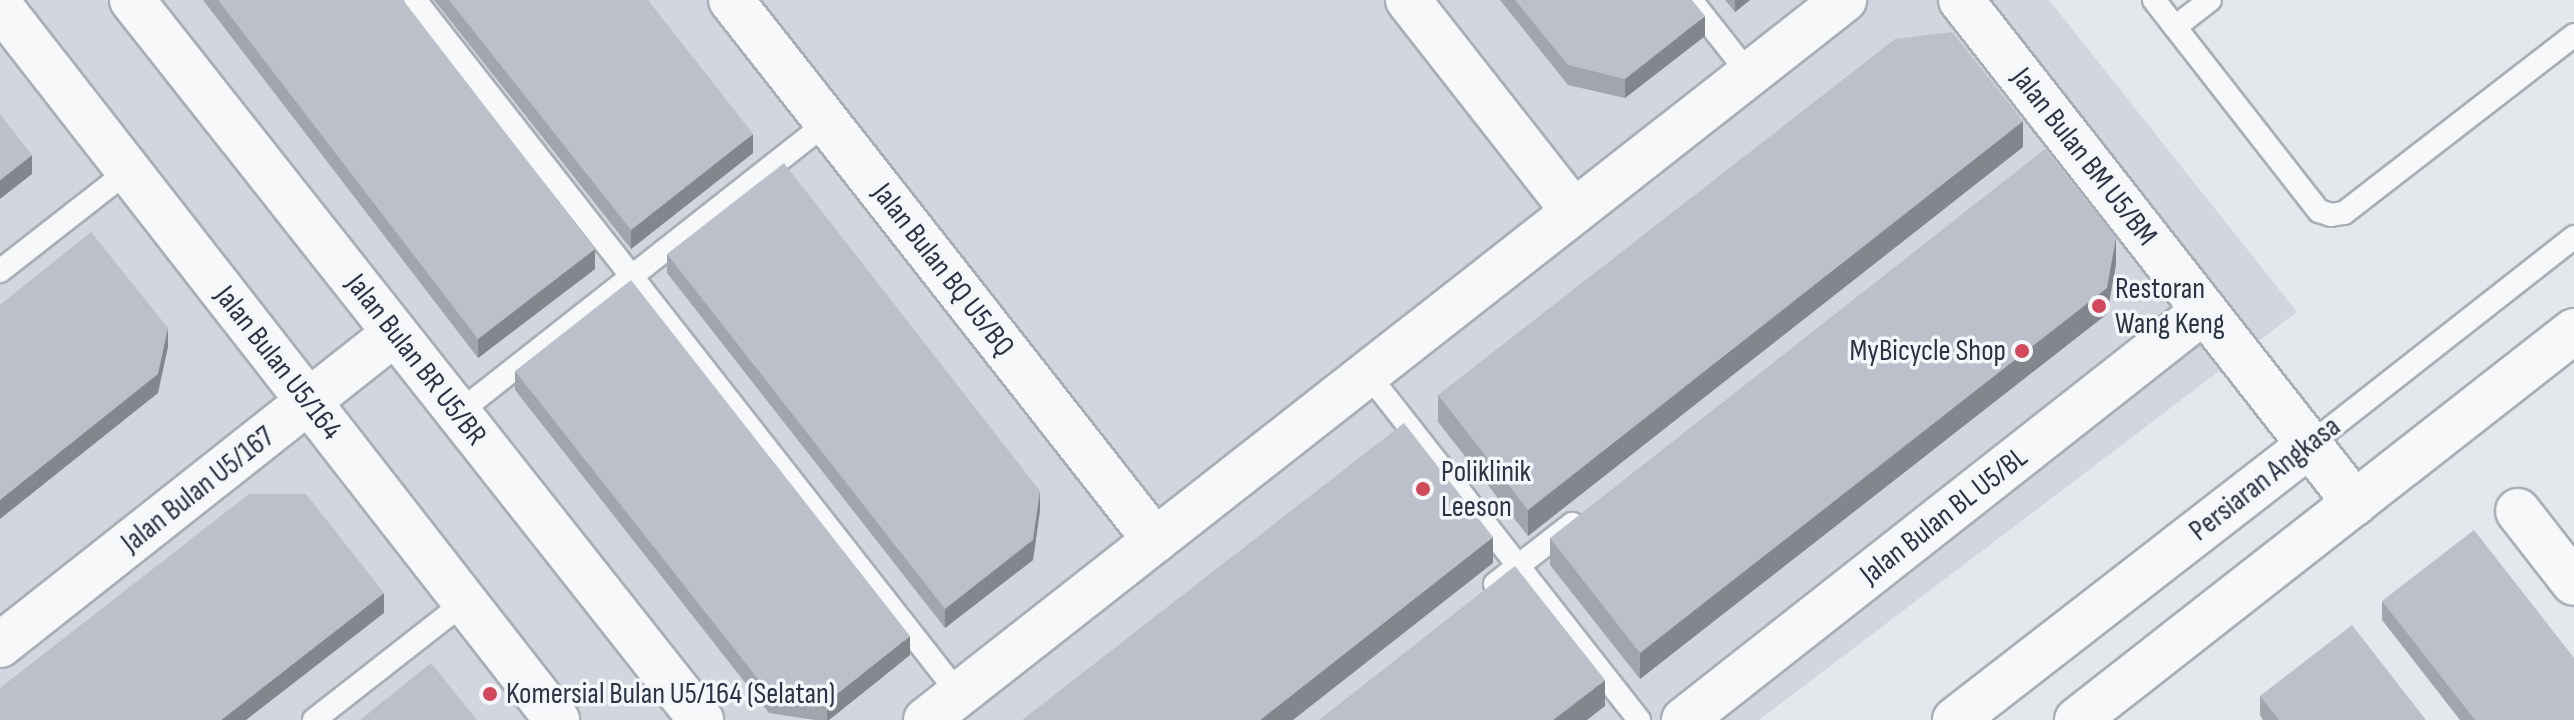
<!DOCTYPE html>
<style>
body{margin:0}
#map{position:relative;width:2574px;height:720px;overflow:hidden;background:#e4e7ec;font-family:"Sofia Sans Condensed",sans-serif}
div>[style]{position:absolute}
.built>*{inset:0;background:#d2d6de}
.roads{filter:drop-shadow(2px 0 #a9aeb7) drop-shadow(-2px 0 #a9aeb7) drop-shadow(0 2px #a9aeb7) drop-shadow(0 -2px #a9aeb7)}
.service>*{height:22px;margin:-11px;padding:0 11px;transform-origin:11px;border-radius:11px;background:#f7f8fa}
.minor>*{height:44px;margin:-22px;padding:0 22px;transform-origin:22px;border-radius:22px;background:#f7f8fa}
.tertiary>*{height:44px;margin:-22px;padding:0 22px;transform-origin:22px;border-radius:22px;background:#f7f8fa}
.wall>*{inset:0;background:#a1a5ae}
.shaded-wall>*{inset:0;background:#83868d}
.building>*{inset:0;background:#bbc0ca}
.dots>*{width:22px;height:22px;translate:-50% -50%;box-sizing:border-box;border:4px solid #f4f6f9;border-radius:50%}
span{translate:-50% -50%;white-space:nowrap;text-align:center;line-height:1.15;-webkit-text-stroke:7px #f4f6f9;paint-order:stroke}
.street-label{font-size:30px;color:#2b3445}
.poi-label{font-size:30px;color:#2b3445}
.left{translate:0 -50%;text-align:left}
.right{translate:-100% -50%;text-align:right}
</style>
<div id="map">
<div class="built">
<div style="clip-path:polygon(0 0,2049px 0,2297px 312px,1759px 720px,0 720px)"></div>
</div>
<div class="roads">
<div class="service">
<div style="left:415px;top:0;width:882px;rotate:51.91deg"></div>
<div style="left:1691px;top:0;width:94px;rotate:51.9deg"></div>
<div style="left:2154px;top:0;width:268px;rotate:52deg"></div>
<div style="left:2319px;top:211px;width:13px;rotate:18deg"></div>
<div style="left:2331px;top:215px;width:13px;rotate:-9deg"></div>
<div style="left:2344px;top:213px;width:291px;rotate:-37.7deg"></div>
<div style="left:2175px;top:27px;width:44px;rotate:-37.6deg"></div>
<div style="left:0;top:271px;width:162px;rotate:-38deg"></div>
<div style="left:1367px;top:373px;width:441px;rotate:51.9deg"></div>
<div style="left:458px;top:413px;width:469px;rotate:-38.2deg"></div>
<div style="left:2309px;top:445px;width:337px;rotate:-38.1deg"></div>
<div style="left:1495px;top:584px;width:98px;rotate:-37.9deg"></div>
<div style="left:314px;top:720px;width:192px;rotate:-38deg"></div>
</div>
<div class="minor">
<div style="left:132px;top:0;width:918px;rotate:51.68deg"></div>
<div style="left:731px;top:0;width:687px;rotate:51.86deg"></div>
<div style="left:1408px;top:0;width:269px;rotate:51.9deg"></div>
<div style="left:1961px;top:0;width:639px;rotate:51.93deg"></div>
<div style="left:0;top:6px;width:906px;rotate:52.04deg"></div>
<div style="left:2518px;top:511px;width:91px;rotate:52.1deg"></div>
<div style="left:0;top:645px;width:503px;rotate:-38.3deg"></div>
<div style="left:926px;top:720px;width:1167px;rotate:-38.11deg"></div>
<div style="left:1684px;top:720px;width:662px;rotate:-38.19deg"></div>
</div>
<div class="tertiary">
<div style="left:1955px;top:720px;width:448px;rotate:-37.8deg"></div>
<div style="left:2077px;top:720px;width:631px;rotate:-38.05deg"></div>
</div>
</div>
<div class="wall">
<div style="clip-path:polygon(203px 0,403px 0,595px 269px,478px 358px)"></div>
<div style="clip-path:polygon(434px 0,648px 0,753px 153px,631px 249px)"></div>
<div style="clip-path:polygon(1500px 0,1692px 0,1705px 36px,1625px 98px,1568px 85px)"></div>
<div style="clip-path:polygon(1725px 0,1750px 0,1735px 12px)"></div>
<div style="clip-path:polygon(2023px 147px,1528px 536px,1438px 422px,1438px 395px)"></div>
<div style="clip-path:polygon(667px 254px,1040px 510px,1033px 560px,945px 628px,667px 273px)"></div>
<div style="clip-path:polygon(2116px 264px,2107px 314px,1640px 679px,1550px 565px,1550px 538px)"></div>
<div style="clip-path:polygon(515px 371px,910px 655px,829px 720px,815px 720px,769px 713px,515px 390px)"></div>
<div style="clip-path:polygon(2382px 601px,2574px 720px,2460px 720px,2382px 620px)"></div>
<div style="clip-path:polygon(2260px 696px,2426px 720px,2263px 720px,2260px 715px)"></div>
</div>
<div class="shaded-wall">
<div style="clip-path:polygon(1735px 0,1750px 0,1735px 12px)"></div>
<div style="clip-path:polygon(1705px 16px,1705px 36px,1625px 98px,1625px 79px)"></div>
<div style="clip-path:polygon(2023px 121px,2023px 147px,1528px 536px,1528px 510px)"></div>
<div style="clip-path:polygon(753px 134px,753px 153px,631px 249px,631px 230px)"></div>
<div style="clip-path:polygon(32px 155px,32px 174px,0 199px,0 180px)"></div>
<div style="clip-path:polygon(2116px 238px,2116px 264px,2107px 314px,1640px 679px,1640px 653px)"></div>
<div style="clip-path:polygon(595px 249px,595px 269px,478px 358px,478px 339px)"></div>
<div style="clip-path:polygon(168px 328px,168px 347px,158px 393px,0 519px,0 500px)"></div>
<div style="clip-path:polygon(1040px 491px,1040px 510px,1033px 560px,945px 628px,945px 609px)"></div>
<div style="clip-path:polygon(1493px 537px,1493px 563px,1293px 720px,1260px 720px)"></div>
<div style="clip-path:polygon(384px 593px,384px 613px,246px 720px,221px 720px)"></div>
<div style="clip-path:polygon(910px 636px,910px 655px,829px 720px,827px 720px,827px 702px)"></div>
<div style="clip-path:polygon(1605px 680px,1605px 706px,1587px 720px,1553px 720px)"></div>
</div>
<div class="building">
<div style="clip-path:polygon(218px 0,403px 0,595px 249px,478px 339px)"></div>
<div style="clip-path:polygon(449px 0,648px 0,753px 134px,631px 230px)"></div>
<div style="clip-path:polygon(1515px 0,1692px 0,1705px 16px,1625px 79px,1568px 65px)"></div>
<div style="clip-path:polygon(1952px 32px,2023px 121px,1528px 510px,1438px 395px,1895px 39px)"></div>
<div style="clip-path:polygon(0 114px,32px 155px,0 180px)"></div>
<div style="clip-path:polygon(2045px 149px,2116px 238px,2107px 288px,1640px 653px,1550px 538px)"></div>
<div style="clip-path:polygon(784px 163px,1040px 491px,1033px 540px,945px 609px,667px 254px)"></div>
<div style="clip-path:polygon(91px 232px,168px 328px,158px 374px,0 500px,0 305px)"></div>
<div style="clip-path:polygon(631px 280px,910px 636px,827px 702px,769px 693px,515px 371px)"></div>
<div style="clip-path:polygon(1404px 423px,1493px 537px,1260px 720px,1022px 720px)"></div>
<div style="clip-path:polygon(249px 494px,306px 494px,384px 593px,221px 720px,0 720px,0 688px)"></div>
<div style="clip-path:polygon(2474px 530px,2574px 658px,2574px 720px,2475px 720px,2382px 601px)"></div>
<div style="clip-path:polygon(1515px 566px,1605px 680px,1553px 720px,1319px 720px)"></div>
<div style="clip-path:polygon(2352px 625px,2426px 720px,2279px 720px,2260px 696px)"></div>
<div style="clip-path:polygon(431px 663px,477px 720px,360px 720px)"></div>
</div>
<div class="dots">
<div style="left:2099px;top:306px;background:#d1495b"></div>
<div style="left:2022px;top:351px;background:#d1495b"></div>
<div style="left:1423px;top:489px;background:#d1495b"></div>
<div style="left:490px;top:694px;background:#d1495b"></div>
</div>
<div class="street-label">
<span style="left:2084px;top:157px;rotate:52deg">Jalan Bulan BM U5/BM</span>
<span style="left:943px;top:270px;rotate:52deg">Jalan Bulan BQ U5/BQ</span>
<span style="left:416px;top:360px;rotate:52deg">Jalan Bulan BR U5/BR</span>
<span style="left:278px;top:363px;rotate:52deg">Jalan Bulan U5/164</span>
<span style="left:2265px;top:479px;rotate:-38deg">Persiaran Angkasa</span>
<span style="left:198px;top:490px;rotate:-38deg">Jalan Bulan U5/167</span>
<span style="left:1944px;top:516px;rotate:-38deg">Jalan Bulan BL U5/BL</span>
</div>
<div class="poi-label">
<span class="left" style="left:2115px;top:306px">Restoran<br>Wang Keng</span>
<span class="right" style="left:2006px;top:351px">MyBicycle Shop</span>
<span class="left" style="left:1441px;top:489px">Poliklinik<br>Leeson</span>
<span class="left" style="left:506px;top:694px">Komersial Bulan U5/164 (Selatan)</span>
</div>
</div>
